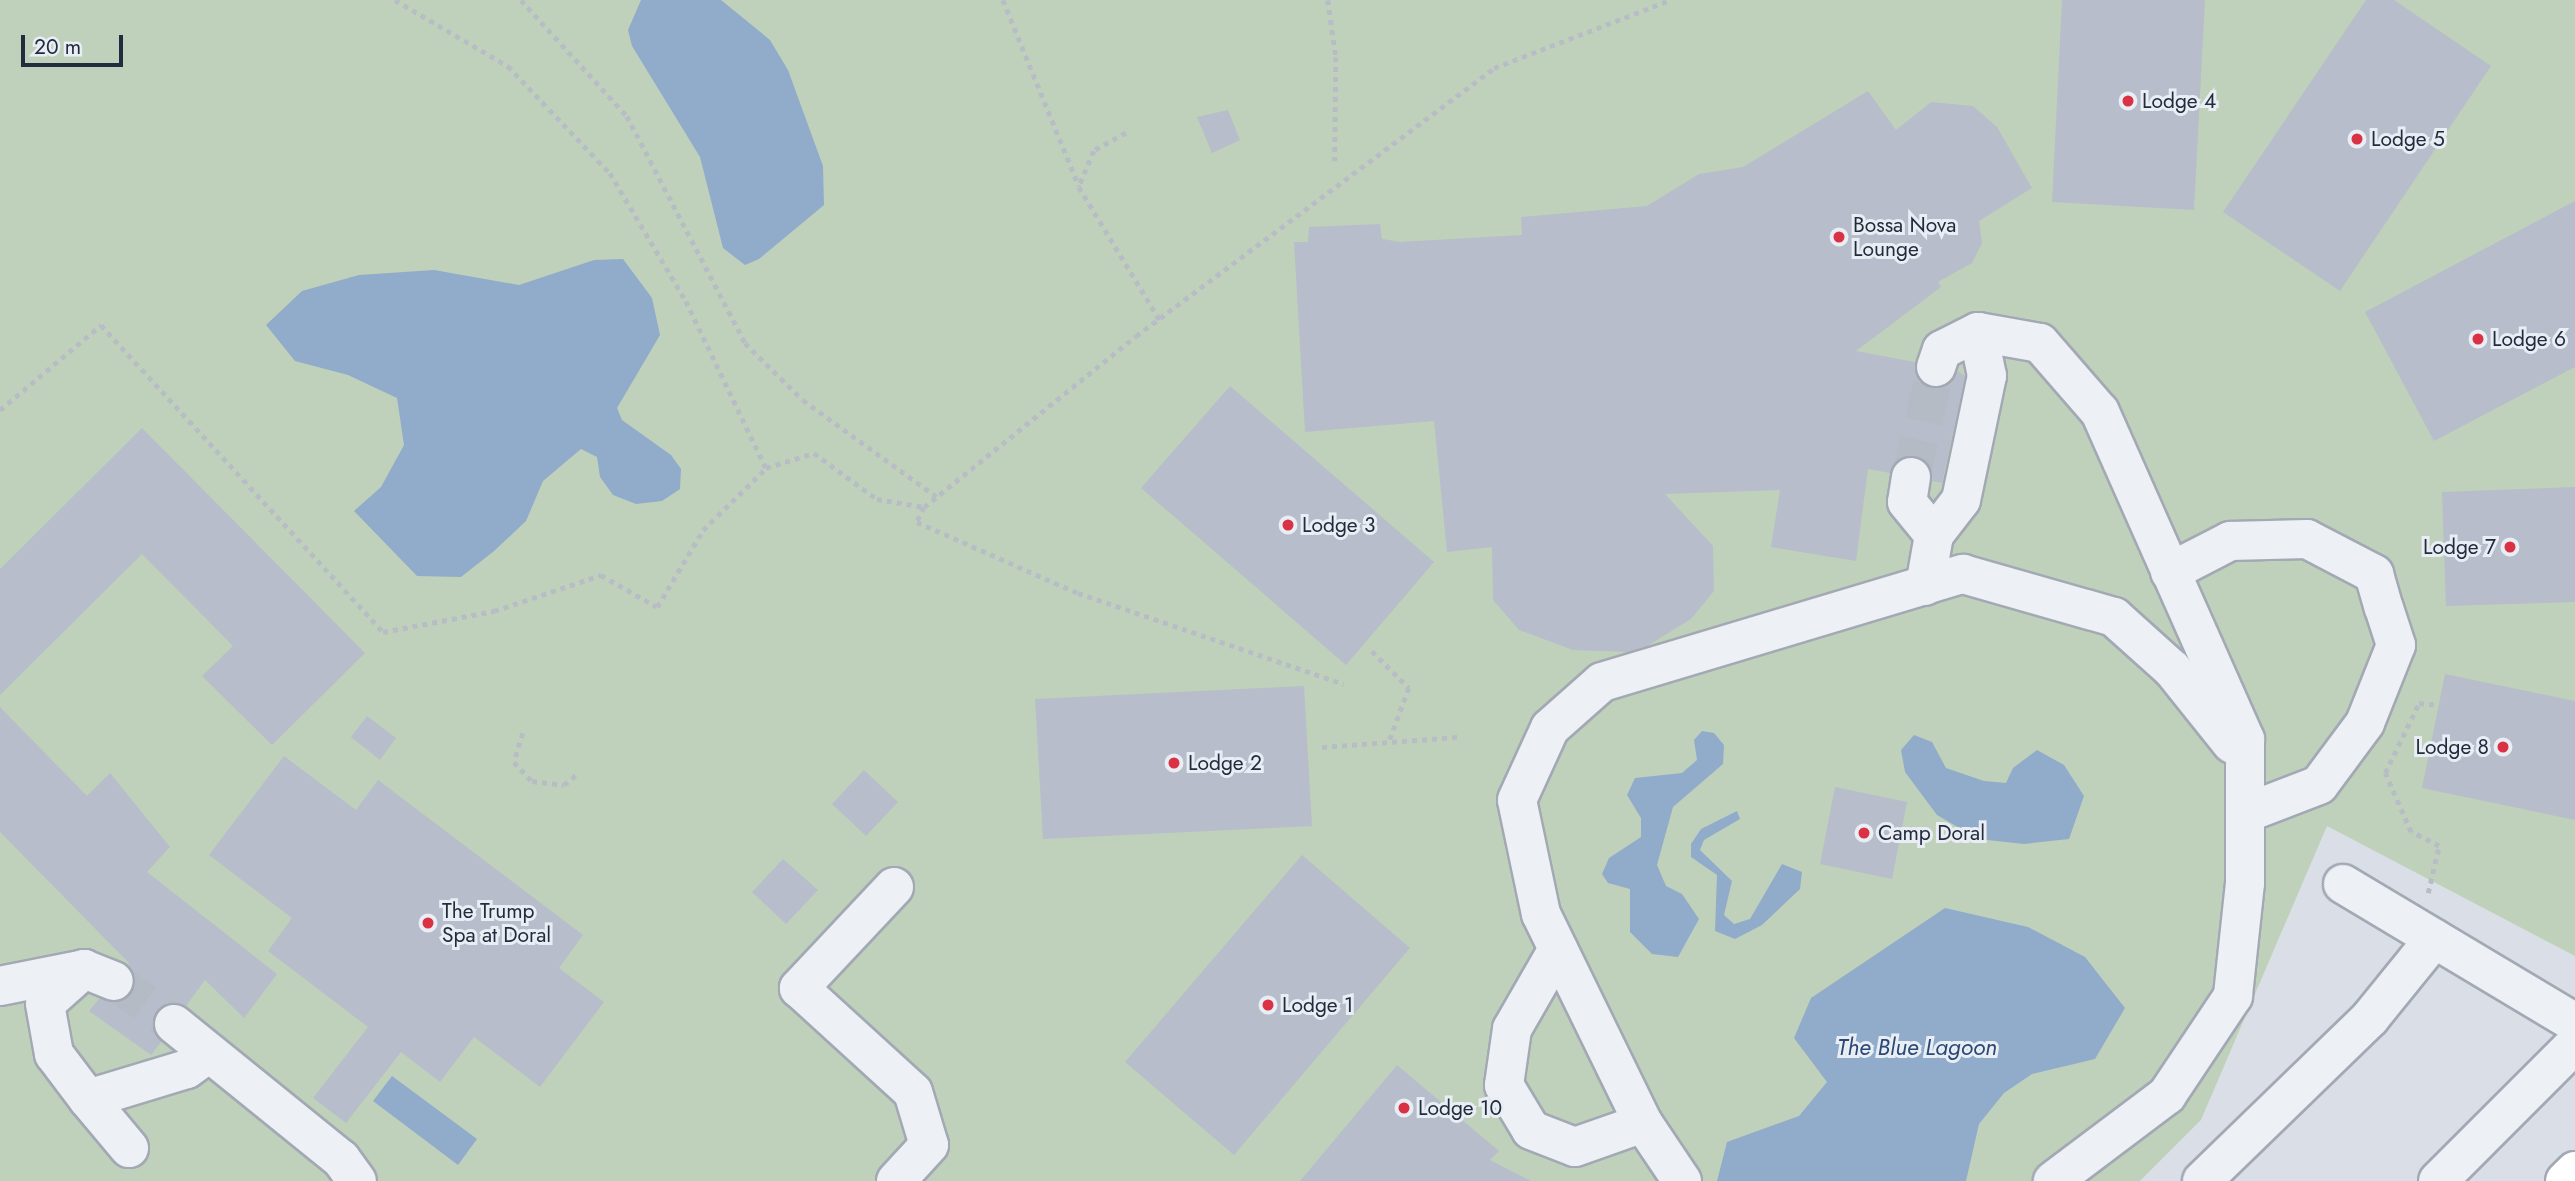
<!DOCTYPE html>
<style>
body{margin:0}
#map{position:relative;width:2575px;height:1181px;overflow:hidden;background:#dadfe7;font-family:Jost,sans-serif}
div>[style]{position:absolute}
.green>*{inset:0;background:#bfd1ba}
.water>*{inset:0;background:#91abcb}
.building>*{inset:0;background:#b7bdca}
.minor-tunnel>*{height:38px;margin-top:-19px;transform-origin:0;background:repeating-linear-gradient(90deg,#b5bbc5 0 38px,transparent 0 57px)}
.path>*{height:4.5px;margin-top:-2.25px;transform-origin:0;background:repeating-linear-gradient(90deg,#b8bdc5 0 5px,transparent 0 10px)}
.roads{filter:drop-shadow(2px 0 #a3a9b4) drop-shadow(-2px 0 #a3a9b4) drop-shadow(0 2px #a3a9b4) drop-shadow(0 -2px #a3a9b4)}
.minor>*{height:38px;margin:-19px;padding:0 19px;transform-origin:19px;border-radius:19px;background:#edf0f5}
.major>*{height:38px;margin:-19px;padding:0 19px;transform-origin:19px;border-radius:19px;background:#fff}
.dots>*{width:19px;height:19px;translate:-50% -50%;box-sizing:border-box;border:4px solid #e9eef4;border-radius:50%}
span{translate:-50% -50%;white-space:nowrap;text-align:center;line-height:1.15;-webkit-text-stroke:6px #e9eef4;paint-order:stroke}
.poi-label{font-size:21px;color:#232c3e}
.left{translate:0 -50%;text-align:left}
.right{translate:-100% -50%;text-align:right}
.water-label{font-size:23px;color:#2a4975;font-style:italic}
.scale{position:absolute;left:21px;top:35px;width:102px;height:32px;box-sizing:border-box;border:4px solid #232c3e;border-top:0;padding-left:9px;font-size:21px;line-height:24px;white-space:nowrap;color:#232c3e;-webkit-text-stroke:5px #e9eef4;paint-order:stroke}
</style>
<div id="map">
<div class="green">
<div style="clip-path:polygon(0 0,2575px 0,2575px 956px,2327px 826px,2201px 1120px,2140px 1181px,0 1181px)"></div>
</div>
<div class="water">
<div style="clip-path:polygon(641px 0,721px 0,770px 40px,788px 70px,823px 166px,824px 205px,759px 259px,745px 265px,723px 248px,700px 157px,632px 46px,628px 30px)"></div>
<div style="clip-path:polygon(623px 259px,652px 298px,660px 335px,617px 408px,622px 420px,671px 455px,681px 469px,680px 489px,662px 501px,636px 504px,613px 495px,600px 477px,597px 457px,581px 449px,543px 481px,526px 521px,494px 551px,461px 577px,417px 576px,354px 511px,381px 487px,404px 445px,397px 398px,348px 375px,295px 361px,266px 325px,302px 291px,359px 275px,434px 270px,519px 285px,594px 260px)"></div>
<div style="clip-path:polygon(1702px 731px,1714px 733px,1724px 745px,1723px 764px,1673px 807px,1657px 865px,1666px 886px,1682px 894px,1699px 919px,1678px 957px,1652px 954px,1630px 932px,1630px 889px,1608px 883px,1602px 874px,1609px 858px,1641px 837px,1641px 818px,1627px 795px,1635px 778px,1682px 773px,1697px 760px,1694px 740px)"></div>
<div style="clip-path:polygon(1914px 735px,1932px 742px,1946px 768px,1984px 781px,2006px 783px,2013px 768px,2037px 750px,2064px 765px,2084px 796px,2069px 839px,2024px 844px,1978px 839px,1937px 815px,1905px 772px,1901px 750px)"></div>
<div style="clip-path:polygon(1737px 811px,1740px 819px,1704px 840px,1700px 850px,1732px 881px,1724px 915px,1734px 924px,1750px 919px,1782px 864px,1802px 872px,1800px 889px,1762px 925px,1735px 939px,1715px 931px,1717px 875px,1691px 857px,1691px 844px,1701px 829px)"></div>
<div style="clip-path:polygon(1945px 908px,2028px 927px,2085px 957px,2125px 1008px,2095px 1059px,2032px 1074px,2004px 1093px,1979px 1124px,1966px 1181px,1717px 1181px,1727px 1142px,1799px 1116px,1827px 1082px,1794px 1038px,1811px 998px)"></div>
<div style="clip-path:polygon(392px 1076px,477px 1139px,458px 1165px,373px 1101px)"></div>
</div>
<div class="building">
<div style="clip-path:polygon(2062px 0,2205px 0,2194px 210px,2052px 202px)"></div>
<div style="clip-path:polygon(2366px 0,2394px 0,2491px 66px,2340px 291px,2223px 212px)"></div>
<div style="clip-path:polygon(1868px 91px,1896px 130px,1931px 102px,1973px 106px,1997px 127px,2032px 188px,1979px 221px,1982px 243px,1972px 263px,1938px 282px,1941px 287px,1856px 351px,1915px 362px,1919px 381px,1929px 388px,1950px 384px,1958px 371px,1965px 376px,1942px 483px,1932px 481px,1931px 469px,1915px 456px,1903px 457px,1890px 473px,1868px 469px,1856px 561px,1771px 547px,1780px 490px,1665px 494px,1713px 546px,1714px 591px,1691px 619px,1647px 646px,1627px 652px,1573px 650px,1519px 630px,1493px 600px,1492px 547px,1447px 552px,1434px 421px,1305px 432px,1294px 242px,1308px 242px,1309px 227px,1380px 224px,1382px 239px,1400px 242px,1522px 235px,1521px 217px,1647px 206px,1699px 174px,1743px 167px)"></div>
<div style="clip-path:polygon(1228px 110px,1240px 140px,1212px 153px,1197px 117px)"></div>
<div style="clip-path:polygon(2575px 201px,2575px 367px,2434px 441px,2365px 312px)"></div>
<div style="clip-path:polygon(1230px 386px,1434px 562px,1346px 665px,1141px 488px)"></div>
<div style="clip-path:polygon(142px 428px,365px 653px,272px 745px,202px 676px,233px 646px,142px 554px,0 695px,0 569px)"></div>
<div style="clip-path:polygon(2575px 487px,2575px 602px,2446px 606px,2442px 492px)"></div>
<div style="clip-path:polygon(2445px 674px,2575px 701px,2575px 820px,2422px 788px)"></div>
<div style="clip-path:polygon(1304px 686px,1312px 826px,1043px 839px,1035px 699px)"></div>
<div style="clip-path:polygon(0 707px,87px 796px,110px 773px,170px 847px,147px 872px,277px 974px,244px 1018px,205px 980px,186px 1006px,167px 1003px,157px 1011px,153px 1031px,161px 1042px,151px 1055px,89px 1011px,99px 999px,127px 999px,135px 977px,128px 962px,0 832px)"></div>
<div style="clip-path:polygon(367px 716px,396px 738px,380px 760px,351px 737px)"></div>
<div style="clip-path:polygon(284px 756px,356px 810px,378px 780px,583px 935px,559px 968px,604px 1002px,540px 1087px,474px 1037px,440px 1082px,401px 1052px,346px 1123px,313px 1098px,368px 1027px,268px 951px,292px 918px,209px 855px)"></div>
<div style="clip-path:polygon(864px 770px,898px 802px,866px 836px,832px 804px)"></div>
<div style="clip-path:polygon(1835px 787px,1907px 802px,1892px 879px,1820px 864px)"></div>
<div style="clip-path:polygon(1302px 855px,1410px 948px,1234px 1155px,1125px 1062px)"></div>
<div style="clip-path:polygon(783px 859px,818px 890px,786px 924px,752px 892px)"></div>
<div style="clip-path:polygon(1397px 1065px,1499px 1151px,1490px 1160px,1531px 1181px,1300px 1181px)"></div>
</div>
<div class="minor-tunnel">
<div style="left:1911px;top:477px;width:113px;rotate:-77.2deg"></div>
<div style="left:114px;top:981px;width:74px;rotate:35.6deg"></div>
</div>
<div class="path">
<div style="left:395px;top:0;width:131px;rotate:30.3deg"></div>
<div style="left:508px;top:66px;width:148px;rotate:46.4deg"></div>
<div style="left:610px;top:173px;width:149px;rotate:59.3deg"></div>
<div style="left:686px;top:301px;width:185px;rotate:64.4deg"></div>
<div style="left:521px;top:0;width:157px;rotate:47.6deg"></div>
<div style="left:627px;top:116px;width:256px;rotate:62.5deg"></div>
<div style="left:745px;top:343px;width:81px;rotate:44.5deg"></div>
<div style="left:803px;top:400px;width:165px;rotate:35.9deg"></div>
<div style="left:1003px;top:0;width:201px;rotate:67.8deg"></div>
<div style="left:1328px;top:0;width:58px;rotate:82deg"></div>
<div style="left:1336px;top:57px;width:104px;rotate:90.6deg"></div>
<div style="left:1126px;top:133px;width:37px;rotate:151deg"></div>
<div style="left:1094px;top:151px;width:39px;rotate:113deg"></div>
<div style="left:1079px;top:187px;width:156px;rotate:58.7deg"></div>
<div style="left:0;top:410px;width:132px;rotate:-40.1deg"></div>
<div style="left:101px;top:325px;width:417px;rotate:47.4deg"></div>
<div style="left:383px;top:632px;width:113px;rotate:-10.7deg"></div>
<div style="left:494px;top:611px;width:113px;rotate:-18.6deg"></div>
<div style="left:601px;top:575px;width:64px;rotate:29.7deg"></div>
<div style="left:657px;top:607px;width:90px;rotate:-59.1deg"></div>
<div style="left:703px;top:530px;width:88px;rotate:-44.5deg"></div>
<div style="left:766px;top:468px;width:50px;rotate:-17.4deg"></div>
<div style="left:814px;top:453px;width:78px;rotate:36.1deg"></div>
<div style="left:877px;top:499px;width:48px;rotate:9.7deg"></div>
<div style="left:924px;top:507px;width:272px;rotate:-38.9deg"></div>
<div style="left:1136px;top:336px;width:447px;rotate:-36.8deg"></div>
<div style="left:1494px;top:68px;width:189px;rotate:-21.1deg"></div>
<div style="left:924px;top:507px;width:17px;rotate:115deg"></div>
<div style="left:917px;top:522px;width:176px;rotate:23.8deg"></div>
<div style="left:1078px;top:593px;width:281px;rotate:18.9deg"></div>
<div style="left:1372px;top:651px;width:52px;rotate:45deg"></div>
<div style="left:1409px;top:688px;width:58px;rotate:110.3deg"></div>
<div style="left:523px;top:733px;width:30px;rotate:107deg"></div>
<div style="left:514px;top:762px;width:26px;rotate:47deg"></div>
<div style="left:532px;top:781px;width:32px;rotate:7deg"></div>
<div style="left:564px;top:785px;width:17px;rotate:-40deg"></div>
<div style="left:1322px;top:747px;width:136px;rotate:-4.2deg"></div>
<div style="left:2428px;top:893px;width:48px;rotate:-76.8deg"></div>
<div style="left:2439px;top:846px;width:31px;rotate:-153deg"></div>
<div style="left:2411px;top:832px;width:64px;rotate:-113.8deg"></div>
<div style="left:2385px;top:773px;width:78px;rotate:-64.1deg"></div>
<div style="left:2419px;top:703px;width:20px;rotate:6deg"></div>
</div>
<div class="roads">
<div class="minor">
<div style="left:1936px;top:367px;width:18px;rotate:-71deg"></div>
<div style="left:1942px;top:350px;width:40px;rotate:-26.6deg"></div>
<div style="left:1911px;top:477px;width:25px;rotate:99deg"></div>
<div style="left:1907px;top:502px;width:43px;rotate:50.7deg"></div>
<div style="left:2170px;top:572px;width:68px;rotate:-27.3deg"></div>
<div style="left:2230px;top:541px;width:77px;rotate:-1.5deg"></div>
<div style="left:2307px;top:539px;width:76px;rotate:27.6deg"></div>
<div style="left:2374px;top:574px;width:35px;rotate:74deg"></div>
<div style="left:2384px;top:608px;width:39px;rotate:72deg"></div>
<div style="left:2396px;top:645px;width:84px;rotate:111.7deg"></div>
<div style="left:2365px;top:723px;width:77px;rotate:126.6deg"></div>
<div style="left:2319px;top:785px;width:78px;rotate:159deg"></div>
<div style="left:1925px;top:586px;width:52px;rotate:-80deg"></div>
<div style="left:1934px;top:535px;width:44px;rotate:-52.4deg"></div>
<div style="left:1961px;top:500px;width:127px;rotate:-78.2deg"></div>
<div style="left:1987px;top:376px;width:45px;rotate:-101.6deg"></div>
<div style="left:1978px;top:332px;width:63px;rotate:10.1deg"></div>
<div style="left:2040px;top:343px;width:91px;rotate:49deg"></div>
<div style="left:2100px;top:412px;width:358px;rotate:66.1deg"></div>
<div style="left:2245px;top:739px;width:144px;rotate:90deg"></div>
<div style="left:2245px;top:883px;width:114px;rotate:96.1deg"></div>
<div style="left:2233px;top:996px;width:119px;rotate:123.7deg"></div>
<div style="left:2167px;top:1095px;width:143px;rotate:143deg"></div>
<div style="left:2343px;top:884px;width:270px;rotate:30.9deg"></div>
<div style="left:894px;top:887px;width:139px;rotate:133.2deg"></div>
<div style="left:799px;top:988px;width:154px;rotate:42.4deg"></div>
<div style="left:913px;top:1092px;width:55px;rotate:73.2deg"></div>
<div style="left:929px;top:1145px;width:49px;rotate:132.5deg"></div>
<div style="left:1558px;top:949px;width:92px;rotate:119.9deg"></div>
<div style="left:1512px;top:1029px;width:57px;rotate:98.1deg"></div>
<div style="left:1504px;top:1085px;width:52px;rotate:59deg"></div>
<div style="left:1531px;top:1130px;width:47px;rotate:21.1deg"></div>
<div style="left:1575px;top:1147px;width:72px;rotate:-19.4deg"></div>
<div style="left:84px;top:969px;width:52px;rotate:138.1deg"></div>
<div style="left:45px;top:1004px;width:51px;rotate:79.8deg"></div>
<div style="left:54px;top:1054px;width:56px;rotate:52.9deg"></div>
<div style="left:88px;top:1099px;width:103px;rotate:-16.9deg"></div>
<div style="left:187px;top:1069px;width:26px;rotate:-36deg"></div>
<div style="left:0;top:986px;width:86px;rotate:-11.4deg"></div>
<div style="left:84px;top:969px;width:32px;rotate:22deg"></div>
<div style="left:174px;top:1024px;width:215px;rotate:39deg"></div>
<div style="left:341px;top:1159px;width:27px;rotate:54deg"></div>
<div style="left:88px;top:1099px;width:64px;rotate:50.1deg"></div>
<div style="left:1682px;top:1181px;width:70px;rotate:-123.9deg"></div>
<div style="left:1643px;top:1123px;width:233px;rotate:-116deg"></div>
<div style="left:1541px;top:914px;width:116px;rotate:-101.9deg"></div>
<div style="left:1517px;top:800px;width:79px;rotate:-65.4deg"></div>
<div style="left:1550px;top:728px;width:69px;rotate:-41.5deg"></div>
<div style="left:1602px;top:682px;width:377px;rotate:-16.7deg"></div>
<div style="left:1963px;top:574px;width:157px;rotate:15.9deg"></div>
<div style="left:2114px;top:617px;width:78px;rotate:41.9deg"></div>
<div style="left:2172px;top:669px;width:96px;rotate:51.3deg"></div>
<div style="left:2202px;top:1181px;width:234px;rotate:-44.1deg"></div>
<div style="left:2370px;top:1018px;width:102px;rotate:-51deg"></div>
<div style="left:2438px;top:1181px;width:194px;rotate:-45deg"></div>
</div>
<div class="major">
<div style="left:2565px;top:1181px;width:14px;rotate:-45deg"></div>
</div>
</div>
<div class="dots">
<div style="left:2128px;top:101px;background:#da3145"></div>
<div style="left:2357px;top:139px;background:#da3145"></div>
<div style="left:1839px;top:237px;background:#da3145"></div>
<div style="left:2478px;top:339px;background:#da3145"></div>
<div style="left:1288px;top:525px;background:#da3145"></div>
<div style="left:2510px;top:547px;background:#da3145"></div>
<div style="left:2503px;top:747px;background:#da3145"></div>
<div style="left:1174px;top:763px;background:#da3145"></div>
<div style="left:1864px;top:833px;background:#da3145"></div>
<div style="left:428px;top:923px;background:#da3145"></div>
<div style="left:1268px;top:1005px;background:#da3145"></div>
<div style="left:1404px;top:1108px;background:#da3145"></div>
</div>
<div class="poi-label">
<span class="left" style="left:2142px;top:101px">Lodge 4</span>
<span class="left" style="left:2371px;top:139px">Lodge 5</span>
<span class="left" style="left:1853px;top:237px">Bossa Nova<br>Lounge</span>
<span class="left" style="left:2492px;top:339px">Lodge 6</span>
<span class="left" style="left:1302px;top:525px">Lodge 3</span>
<span class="right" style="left:2496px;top:547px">Lodge 7</span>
<span class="right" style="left:2489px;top:747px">Lodge 8</span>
<span class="left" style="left:1188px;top:763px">Lodge 2</span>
<span class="left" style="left:1878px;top:833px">Camp Doral</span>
<span class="left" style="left:442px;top:923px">The Trump<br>Spa at Doral</span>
<span class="left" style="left:1282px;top:1005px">Lodge 1</span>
<span class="left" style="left:1418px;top:1108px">Lodge 10</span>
</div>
<div class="water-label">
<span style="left:1917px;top:1047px">The Blue Lagoon</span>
</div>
<div class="scale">20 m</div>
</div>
